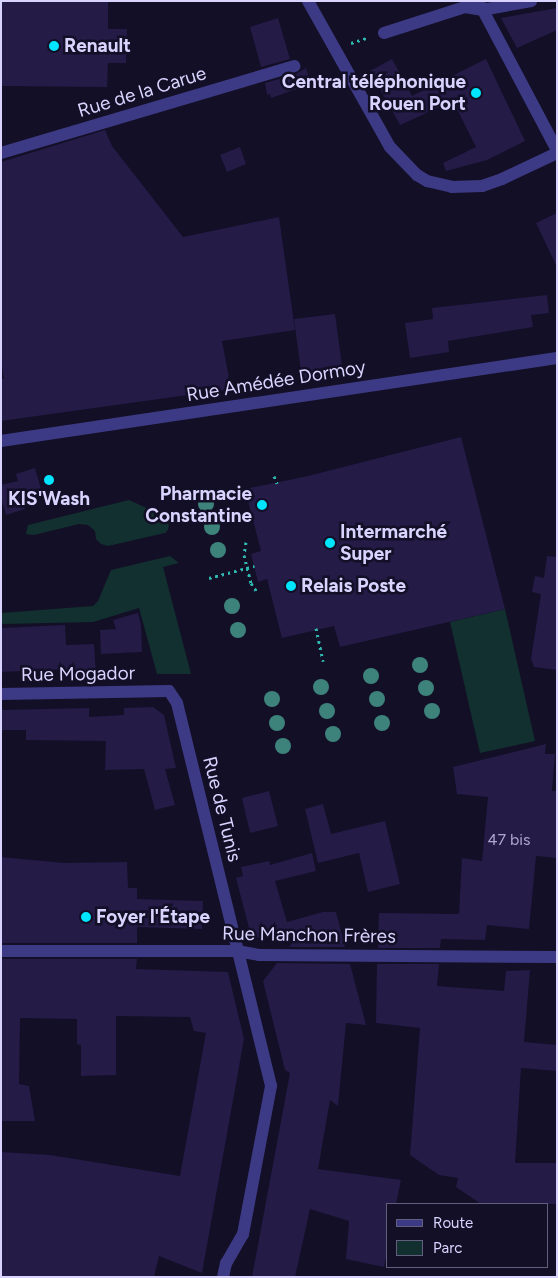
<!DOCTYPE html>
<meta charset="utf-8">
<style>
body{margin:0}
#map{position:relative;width:558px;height:1278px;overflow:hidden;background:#130f26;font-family:Figtree,sans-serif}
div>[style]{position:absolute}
.green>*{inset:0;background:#12302f}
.building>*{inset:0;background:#241b47}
.path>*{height:3px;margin-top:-1.5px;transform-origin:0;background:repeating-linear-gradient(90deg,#2fb8b0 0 2.5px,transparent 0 6.5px)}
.minor>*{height:12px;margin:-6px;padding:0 6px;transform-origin:6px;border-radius:6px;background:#3d3a85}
.trees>*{width:16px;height:16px;margin:-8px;border-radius:50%;background:#3d827b}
.dots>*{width:14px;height:14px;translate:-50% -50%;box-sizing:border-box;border:2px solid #130f26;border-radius:50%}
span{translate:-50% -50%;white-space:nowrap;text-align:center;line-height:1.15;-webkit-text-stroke:5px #130f26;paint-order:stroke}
.number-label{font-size:16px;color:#aca6d1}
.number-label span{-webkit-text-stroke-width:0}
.poi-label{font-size:19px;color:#d9d4ff;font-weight:700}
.left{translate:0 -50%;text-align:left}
.right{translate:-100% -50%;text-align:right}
.street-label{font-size:19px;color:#d9d4ff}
.frame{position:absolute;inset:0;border:2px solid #d9d4ff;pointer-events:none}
.legend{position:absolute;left:386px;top:1203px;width:162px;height:65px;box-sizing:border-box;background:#130f26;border:1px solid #625e7d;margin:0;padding:6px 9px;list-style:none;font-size:15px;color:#d9d4ff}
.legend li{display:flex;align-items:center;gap:10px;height:25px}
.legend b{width:25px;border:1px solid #625e7d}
</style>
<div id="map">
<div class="green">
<div style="clip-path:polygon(129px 500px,164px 516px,169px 524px,168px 530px,165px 533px,108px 546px,101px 544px,96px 539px,95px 531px,88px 525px,79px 524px,34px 535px,26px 534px,28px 525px)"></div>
<div style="clip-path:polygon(170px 556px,179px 563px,163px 567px,191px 674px,157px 674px,139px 608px,93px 622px,1px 624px,1px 613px,93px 606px,98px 601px,111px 570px)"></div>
<div style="clip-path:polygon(505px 609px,535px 741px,480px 753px,450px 622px)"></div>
</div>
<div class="building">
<div style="clip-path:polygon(1px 1px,108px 1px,108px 29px,127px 29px,126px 63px,108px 63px,107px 87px,1px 86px)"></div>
<div style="clip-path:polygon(557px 8px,557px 30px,517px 48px,501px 18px)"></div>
<div style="clip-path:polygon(278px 18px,290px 59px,261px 67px,250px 27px)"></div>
<div style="clip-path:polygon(392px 59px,412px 96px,486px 59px,525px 141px,487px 160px,446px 171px,443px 163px,476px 147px,453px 101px,400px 125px,370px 71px)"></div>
<div style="clip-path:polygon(306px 68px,311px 84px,271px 98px,270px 94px,267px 95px,265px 83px,296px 74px)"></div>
<div style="clip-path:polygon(105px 130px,112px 146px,183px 237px,279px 217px,295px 330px,222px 341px,231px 389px,1px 421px,1px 379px,4px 379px,1px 360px,1px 162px)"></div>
<div style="clip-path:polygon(240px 147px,246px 164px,227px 172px,220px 155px)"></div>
<div style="clip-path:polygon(557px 213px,557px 267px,536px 223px)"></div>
<div style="clip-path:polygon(547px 295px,549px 313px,531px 315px,533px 327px,448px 341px,449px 352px,410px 358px,405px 323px,433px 319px,432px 308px)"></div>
<div style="clip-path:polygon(335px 314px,343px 373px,302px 379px,294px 319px)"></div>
<div style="clip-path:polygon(461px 437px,505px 609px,340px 647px,334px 626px,282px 638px,267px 579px,258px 582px,251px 554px,261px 551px,245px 489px,308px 476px)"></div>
<div style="clip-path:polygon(35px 468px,41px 489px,21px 495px,25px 509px,6px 515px,1px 498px,1px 485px,18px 481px,16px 474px)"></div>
<div style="clip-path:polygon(547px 556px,557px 557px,557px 670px,534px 667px,531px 659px,541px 594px,532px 592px,535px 576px,544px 578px)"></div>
<div style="clip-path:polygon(138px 613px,141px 625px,142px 652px,101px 654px,100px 630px,116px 629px,113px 620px)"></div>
<div style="clip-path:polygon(65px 625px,66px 645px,94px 644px,96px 674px,67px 673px,67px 669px,1px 672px,2px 628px)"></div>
<div style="clip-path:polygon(153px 707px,164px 715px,176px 768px,165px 769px,175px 805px,155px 810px,144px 769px,105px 770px,106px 741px,26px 740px,26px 730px,1px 730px,1px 710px,89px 708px,89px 717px,124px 715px,124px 708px)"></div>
<div style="clip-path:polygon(546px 744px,545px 754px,555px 754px,552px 791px,557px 791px,557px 858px,536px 856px,529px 929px,487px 925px,485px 940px,441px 939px,440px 948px,378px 948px,379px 913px,459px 914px,462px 858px,482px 861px,488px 797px,457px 794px,453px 767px)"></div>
<div style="clip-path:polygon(269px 791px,278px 826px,250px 833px,242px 798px)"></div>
<div style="clip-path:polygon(323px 804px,331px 834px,385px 821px,400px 884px,368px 892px,359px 853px,318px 863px,305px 809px)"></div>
<div style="clip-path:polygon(312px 853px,316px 871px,275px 881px,287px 922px,323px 912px,336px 912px,345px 947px,289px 947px,296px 938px,247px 938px,246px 933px,252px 931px,249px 928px,236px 878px,243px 876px,241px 867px,269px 861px,270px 865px)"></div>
<div style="clip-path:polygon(1px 857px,64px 863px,127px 862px,128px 888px,137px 888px,137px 899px,203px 901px,202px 929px,137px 927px,137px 943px,1px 943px)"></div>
<div style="clip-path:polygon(1px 959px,137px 959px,136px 969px,228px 972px,244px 1039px,202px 1273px,159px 1256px,154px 1277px,1px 1277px,1px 1152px,50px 1155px,180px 1176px,206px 1033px,194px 1031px,190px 1017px,116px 1016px,116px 1075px,81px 1076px,81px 1045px,77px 1044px,77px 1019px,20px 1018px,19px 1084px,29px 1086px,35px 1121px,1px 1121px)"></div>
<div style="clip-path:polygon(277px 963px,350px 964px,366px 1025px,346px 1023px,338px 1106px,330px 1100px,318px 1169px,401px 1180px,396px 1204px,387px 1204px,387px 1253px,384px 1267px,346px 1259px,349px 1221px,310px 1209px,295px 1277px,252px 1277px,290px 1073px,285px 1070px,263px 981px)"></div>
<div style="clip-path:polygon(377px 964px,439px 964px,437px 986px,504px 991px,506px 971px,530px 970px,524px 1042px,557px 1045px,557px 1071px,521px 1068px,515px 1163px,557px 1163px,557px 1204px,481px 1204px,456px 1187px,458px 1178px,439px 1175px,410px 1155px,420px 1028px,376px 1023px)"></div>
</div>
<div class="path">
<div style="left:351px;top:43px;width:19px;rotate:-18deg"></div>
<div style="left:274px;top:476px;width:8px;rotate:67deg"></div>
<div style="left:246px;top:542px;width:13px;rotate:99deg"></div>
<div style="left:244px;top:555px;width:29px;rotate:76deg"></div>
<div style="left:251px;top:583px;width:11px;rotate:56deg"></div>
<div style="left:209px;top:578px;width:47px;rotate:-14.9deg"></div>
<div style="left:316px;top:628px;width:34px;rotate:78deg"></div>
</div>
<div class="minor">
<div style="left:308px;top:1px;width:167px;rotate:60.7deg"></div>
<div style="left:390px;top:147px;width:39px;rotate:46deg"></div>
<div style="left:417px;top:175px;width:12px;rotate:31deg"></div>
<div style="left:427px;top:181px;width:26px;rotate:13deg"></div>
<div style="left:452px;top:187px;width:30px;rotate:-2deg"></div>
<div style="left:482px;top:186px;width:21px;rotate:-19deg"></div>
<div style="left:502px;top:179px;width:61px;rotate:-25.3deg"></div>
<div style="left:478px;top:1px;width:169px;rotate:62.1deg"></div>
<div style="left:384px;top:33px;width:85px;rotate:-17.8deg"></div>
<div style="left:465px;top:7px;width:17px;rotate:10deg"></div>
<div style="left:482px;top:10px;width:50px;rotate:-10.4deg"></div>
<div style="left:1px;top:153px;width:306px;rotate:-16.5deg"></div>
<div style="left:1px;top:441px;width:562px;rotate:-8.49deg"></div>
<div style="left:1px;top:694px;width:168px;rotate:-1deg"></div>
<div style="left:169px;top:691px;width:14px;rotate:56deg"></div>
<div style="left:177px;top:703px;width:394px;rotate:76.2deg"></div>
<div style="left:271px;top:1086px;width:151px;rotate:100.7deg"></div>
<div style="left:243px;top:1234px;width:34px;rotate:120deg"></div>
<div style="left:226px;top:1263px;width:14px;rotate:102deg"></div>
<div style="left:1px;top:951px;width:236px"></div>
<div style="left:237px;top:951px;width:22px;rotate:10deg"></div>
<div style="left:259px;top:955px;width:298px;rotate:0.4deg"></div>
</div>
<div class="trees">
<div style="left:206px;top:504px"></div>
<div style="left:212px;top:527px"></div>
<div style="left:218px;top:550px"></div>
<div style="left:232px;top:606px"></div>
<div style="left:238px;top:630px"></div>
<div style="left:420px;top:665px"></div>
<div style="left:371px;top:676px"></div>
<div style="left:321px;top:687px"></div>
<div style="left:426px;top:688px"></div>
<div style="left:272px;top:699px"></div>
<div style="left:377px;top:699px"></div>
<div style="left:327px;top:711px"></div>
<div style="left:432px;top:711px"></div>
<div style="left:277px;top:723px"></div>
<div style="left:382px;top:723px"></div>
<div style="left:333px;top:734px"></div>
<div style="left:283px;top:746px"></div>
</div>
<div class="dots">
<div style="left:54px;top:46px;background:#00e5ff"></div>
<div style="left:476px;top:93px;background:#00e5ff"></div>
<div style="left:49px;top:480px;background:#00e5ff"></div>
<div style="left:262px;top:505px;background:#00e5ff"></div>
<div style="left:330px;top:543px;background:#00e5ff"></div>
<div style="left:291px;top:586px;background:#00e5ff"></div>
<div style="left:86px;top:917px;background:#00e5ff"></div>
</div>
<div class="number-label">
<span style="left:509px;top:840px">47 bis</span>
</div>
<div class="poi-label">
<span class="left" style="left:64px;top:46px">Renault</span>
<span class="right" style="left:466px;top:93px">Central téléphonique<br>Rouen Port</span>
<span class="right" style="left:252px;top:505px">Pharmacie<br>Constantine</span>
<span style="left:49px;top:499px">KIS'Wash</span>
<span class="left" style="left:340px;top:543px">Intermarché<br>Super</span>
<span class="left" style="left:301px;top:586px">Relais Poste</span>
<span class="left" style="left:96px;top:917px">Foyer l'Étape</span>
</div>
<div class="street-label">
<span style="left:142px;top:92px;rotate:-17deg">Rue de la Carue</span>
<span style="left:276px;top:381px;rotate:-9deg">Rue Amédée Dormoy</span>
<span style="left:78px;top:674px;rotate:-1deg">Rue Mogador</span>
<span style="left:222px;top:809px;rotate:76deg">Rue de Tunis</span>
<span style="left:309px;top:935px;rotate:1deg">Rue Manchon Frères</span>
</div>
<div class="frame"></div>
<ul class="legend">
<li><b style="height:6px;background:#3d3a85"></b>Route</li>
<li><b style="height:14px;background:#12302f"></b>Parc</li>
</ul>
</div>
